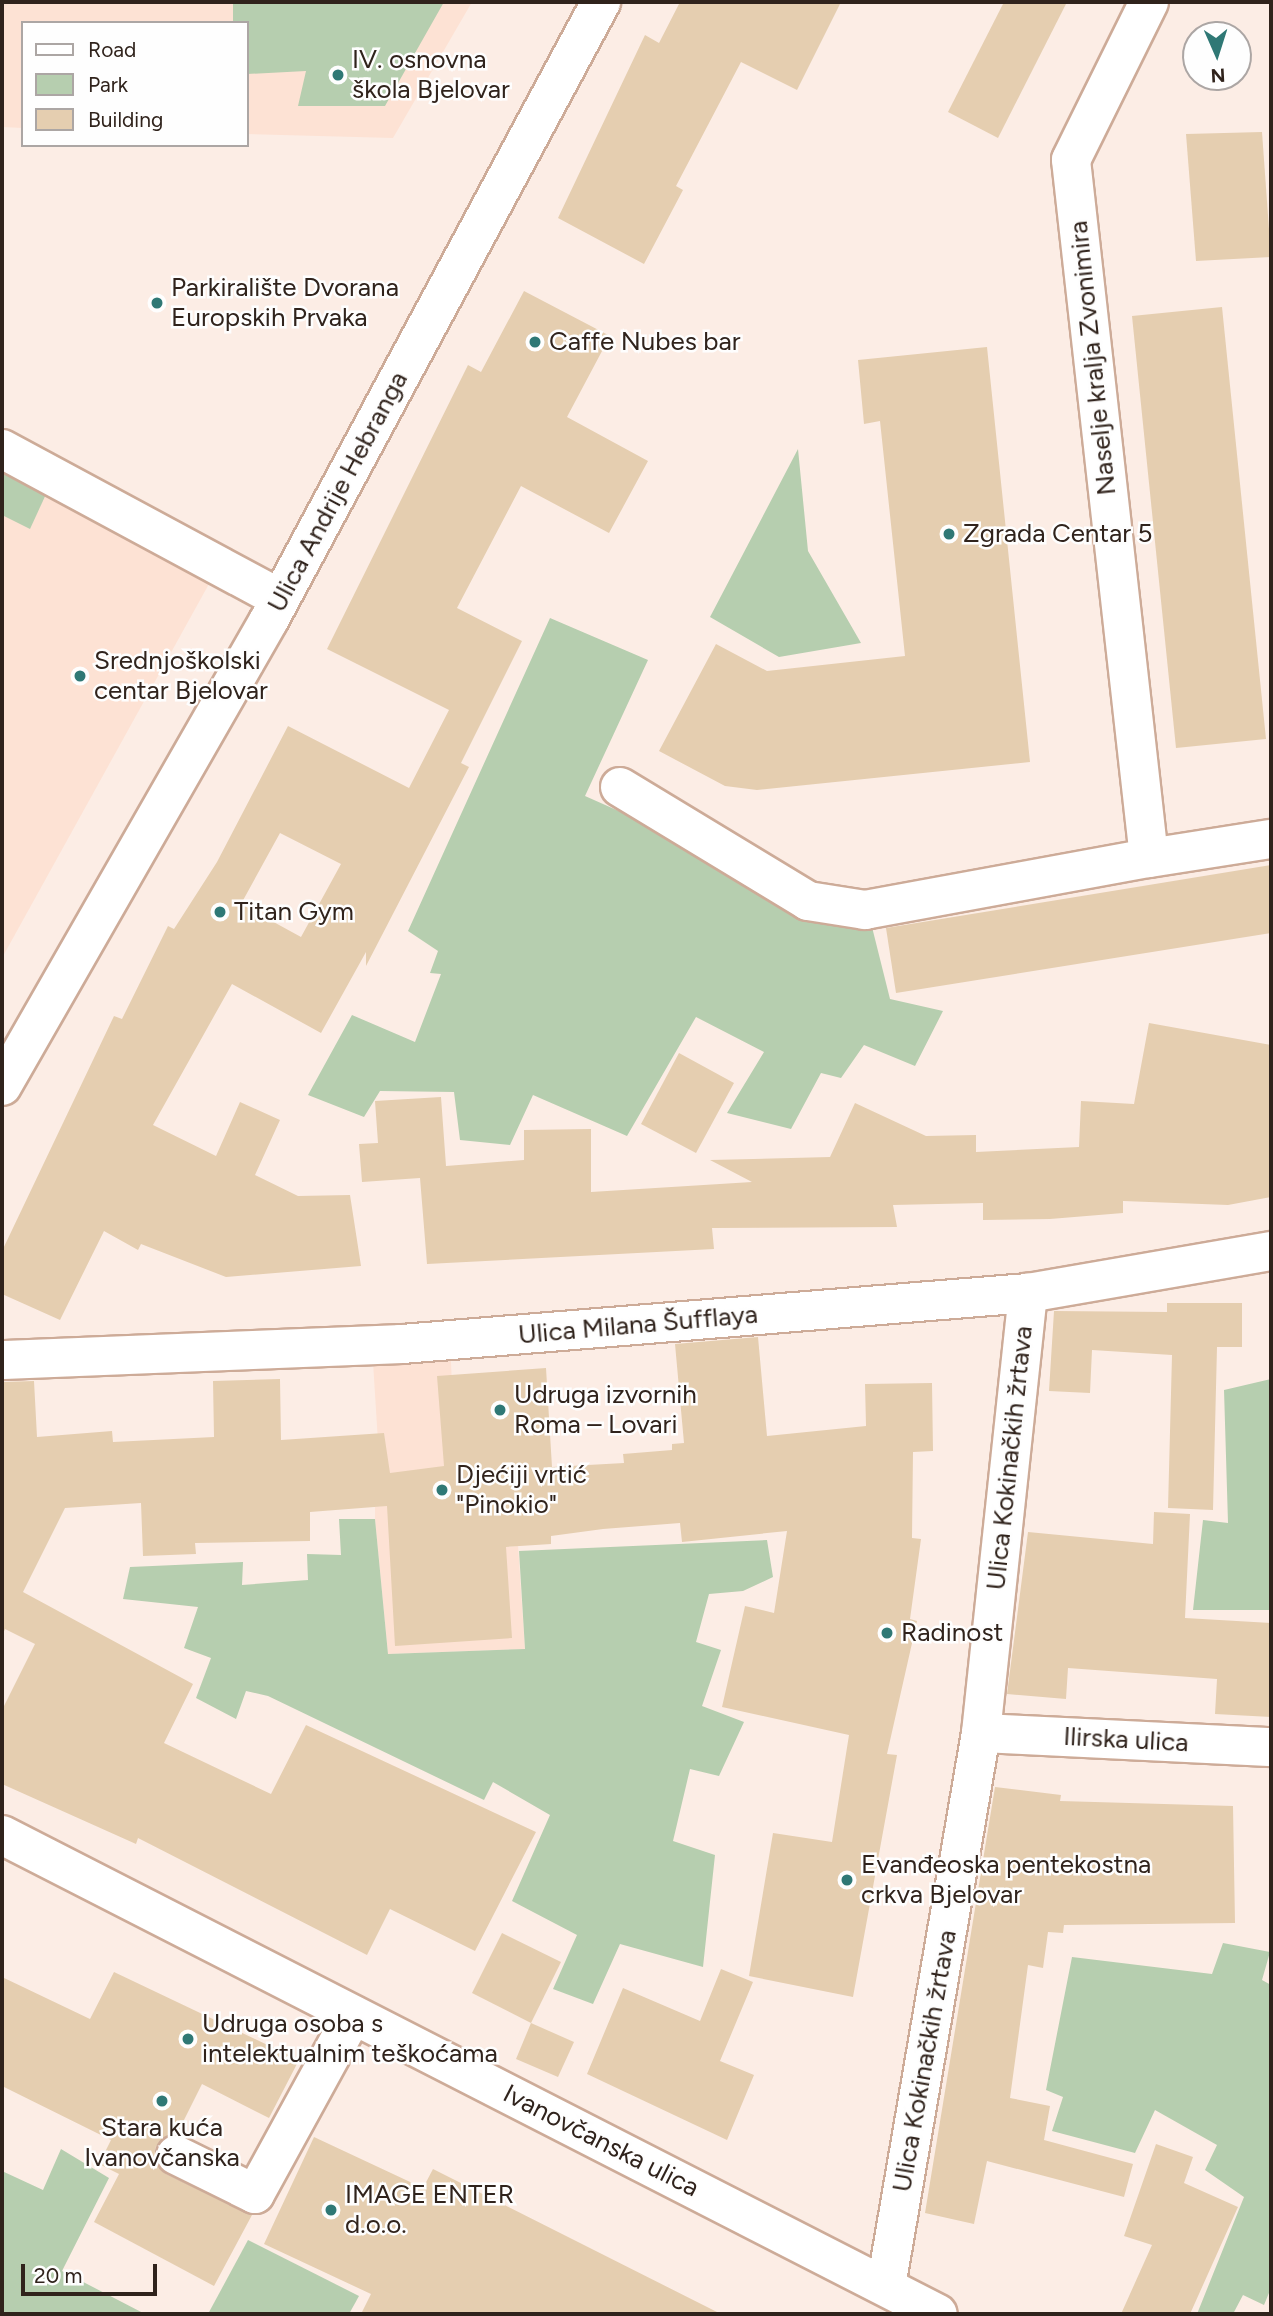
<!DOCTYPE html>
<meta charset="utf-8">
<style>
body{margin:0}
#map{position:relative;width:1273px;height:2316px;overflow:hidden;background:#fcede5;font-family:Figtree,sans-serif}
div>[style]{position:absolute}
.built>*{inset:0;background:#fde2d4}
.green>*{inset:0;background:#b6ceaf}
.building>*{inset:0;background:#e5ceb0}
.roads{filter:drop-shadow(2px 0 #cdab98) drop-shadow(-2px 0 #cdab98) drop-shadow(0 2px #cdab98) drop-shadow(0 -2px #cdab98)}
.minor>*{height:38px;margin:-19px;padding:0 19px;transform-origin:19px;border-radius:19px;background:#fff}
.major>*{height:38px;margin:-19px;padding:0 19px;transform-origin:19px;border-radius:19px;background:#fff}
.dots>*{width:19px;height:19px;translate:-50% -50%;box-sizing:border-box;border:4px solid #fefefe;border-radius:50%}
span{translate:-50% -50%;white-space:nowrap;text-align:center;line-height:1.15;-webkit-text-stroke:5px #fefefe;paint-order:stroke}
.poi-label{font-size:26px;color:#30231c}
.left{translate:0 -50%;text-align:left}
.street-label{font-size:26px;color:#30231c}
.frame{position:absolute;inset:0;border:4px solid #30231c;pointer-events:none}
.legend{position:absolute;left:21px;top:21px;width:228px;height:126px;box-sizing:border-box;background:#fefefe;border:2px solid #aca6a4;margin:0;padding:9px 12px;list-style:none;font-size:21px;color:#30231c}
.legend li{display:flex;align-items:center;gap:14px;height:35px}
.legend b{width:35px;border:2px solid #aca6a4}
.north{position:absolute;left:1182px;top:21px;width:70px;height:70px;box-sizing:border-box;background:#fefefe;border:2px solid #aca6a4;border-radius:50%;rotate:177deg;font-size:19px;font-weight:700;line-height:28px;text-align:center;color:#30231c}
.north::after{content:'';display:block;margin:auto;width:24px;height:32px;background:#2f7875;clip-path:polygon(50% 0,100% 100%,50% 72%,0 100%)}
.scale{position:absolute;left:21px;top:2264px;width:136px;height:32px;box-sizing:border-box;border:4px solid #30231c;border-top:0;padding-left:9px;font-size:21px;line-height:24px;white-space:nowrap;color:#30231c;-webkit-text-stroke:5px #fefefe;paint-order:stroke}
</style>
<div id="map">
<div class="built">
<div style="clip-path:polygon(2px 2px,472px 2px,393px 138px,247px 134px,247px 23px,23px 23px,23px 128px,2px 127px)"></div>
<div style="clip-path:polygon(2px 449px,220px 564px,2px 958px)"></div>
<div style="clip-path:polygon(450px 1340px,455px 1452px,507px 1547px,518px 1546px,525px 1649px,388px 1654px,375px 1519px,375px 1507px,382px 1506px,372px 1346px)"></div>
</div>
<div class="green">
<div style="clip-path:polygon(444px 2px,385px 106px,298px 106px,306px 71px,247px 74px,247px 23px,233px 23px,233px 4px)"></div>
<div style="clip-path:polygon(798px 449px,808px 551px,861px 643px,779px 657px,710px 617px)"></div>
<div style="clip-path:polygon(2px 453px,53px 479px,30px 529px,2px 515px)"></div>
<div style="clip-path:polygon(550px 618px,648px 660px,585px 796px,871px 923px,890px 999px,943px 1011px,915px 1066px,864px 1045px,841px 1078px,821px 1073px,791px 1129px,727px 1113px,764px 1052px,696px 1017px,627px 1136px,533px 1095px,510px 1145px,460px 1140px,454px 1092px,380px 1091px,364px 1117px,308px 1095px,352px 1015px,415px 1042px,441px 974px,430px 973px,438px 951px,408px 931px)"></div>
<div style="clip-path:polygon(1271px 1379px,1271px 1610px,1193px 1610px,1203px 1520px,1228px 1523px,1224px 1390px)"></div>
<div style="clip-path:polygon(339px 1519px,375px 1519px,388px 1654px,525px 1649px,519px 1551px,767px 1540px,773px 1577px,743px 1591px,709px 1594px,696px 1642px,721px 1650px,702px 1706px,744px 1722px,719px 1776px,690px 1769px,673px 1841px,715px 1855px,703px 1967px,620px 1944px,593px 2004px,553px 1989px,577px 1935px,512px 1901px,550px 1815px,493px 1782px,484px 1800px,268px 1696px,246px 1691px,236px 1719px,196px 1698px,211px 1658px,184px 1648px,198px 1607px,123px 1599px,130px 1567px,243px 1562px,242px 1585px,308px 1580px,307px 1554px,341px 1555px)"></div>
<div style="clip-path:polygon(1223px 1943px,1270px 1952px,1262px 1980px,1271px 1985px,1271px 2288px,1264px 2305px,1243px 2295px,1233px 2314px,1197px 2314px,1244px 2197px,1205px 2170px,1217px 2145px,1155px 2110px,1135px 2153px,1052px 2131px,1063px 2097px,1046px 2090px,1072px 1957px,1212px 1974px)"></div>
<div style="clip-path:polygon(61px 2149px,109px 2178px,62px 2271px,145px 2314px,2px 2314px,2px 2171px,43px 2190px)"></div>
<div style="clip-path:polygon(248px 2240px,359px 2296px,349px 2314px,208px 2314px)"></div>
</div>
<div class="building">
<div style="clip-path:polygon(680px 2px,841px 2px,797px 90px,741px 62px,676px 186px,683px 190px,644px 264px,558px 218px,645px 35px,659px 43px)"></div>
<div style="clip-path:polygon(1004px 2px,1067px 2px,998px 138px,948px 112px)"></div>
<div style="clip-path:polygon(1262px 132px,1271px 257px,1196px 261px,1186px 134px)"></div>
<div style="clip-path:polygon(evenodd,524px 291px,610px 336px,567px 417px,648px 461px,609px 533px,521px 486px,457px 608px,522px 641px,461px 763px,469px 767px,366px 966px,366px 952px,321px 1033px,232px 984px,153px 1125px,216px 1156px,240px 1102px,280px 1120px,255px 1175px,298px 1196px,350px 1195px,361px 1266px,226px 1277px,141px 1244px,138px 1250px,104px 1231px,60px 1320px,2px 1294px,2px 1251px,114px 1016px,122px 1019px,168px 926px,174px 929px,217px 862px,288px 726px,409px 788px,449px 710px,327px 649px,468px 365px,481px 372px,524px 291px,280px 833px,341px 864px,301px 937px,241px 904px,280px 833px)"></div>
<div style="clip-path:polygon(1222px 307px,1266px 739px,1176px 748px,1132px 316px)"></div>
<div style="clip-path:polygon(987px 347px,1030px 762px,757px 790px,725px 786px,659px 751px,716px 644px,767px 671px,905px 656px,880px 421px,864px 424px,858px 360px)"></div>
<div style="clip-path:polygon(1271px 865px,1271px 933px,896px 993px,886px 928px)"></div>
<div style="clip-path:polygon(1149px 1023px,1271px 1045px,1271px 1197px,1228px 1205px,1123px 1201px,1123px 1213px,1050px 1219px,983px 1220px,983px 1203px,893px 1205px,897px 1227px,712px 1228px,714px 1249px,427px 1264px,420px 1178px,362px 1182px,359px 1144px,378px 1143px,375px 1101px,441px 1097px,446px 1166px,524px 1160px,524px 1130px,591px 1129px,591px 1192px,752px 1182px,710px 1160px,830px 1157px,855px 1103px,926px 1136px,976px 1135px,976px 1152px,1079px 1147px,1081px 1101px,1134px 1104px)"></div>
<div style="clip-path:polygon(679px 1053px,734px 1083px,696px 1153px,641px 1124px)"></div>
<div style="clip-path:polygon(1167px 1303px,1242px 1303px,1242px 1347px,1217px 1347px,1213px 1510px,1168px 1508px,1172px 1355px,1092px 1350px,1090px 1393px,1049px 1391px,1054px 1311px,1167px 1312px)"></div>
<div style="clip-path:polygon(758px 1337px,767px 1436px,866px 1426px,865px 1384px,932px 1383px,933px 1451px,913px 1452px,912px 1538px,921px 1539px,910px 1619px,917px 1621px,887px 1754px,897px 1755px,853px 1997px,749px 1976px,773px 1833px,832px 1842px,849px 1735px,722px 1707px,745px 1606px,774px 1613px,787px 1531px,682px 1542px,680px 1523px,603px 1529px,551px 1536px,551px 1544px,506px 1547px,512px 1638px,395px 1646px,387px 1506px,310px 1512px,310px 1541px,195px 1543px,196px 1554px,143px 1556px,141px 1503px,65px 1508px,23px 1592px,193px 1684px,164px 1743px,271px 1794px,306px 1725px,536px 1832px,475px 1951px,390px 1909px,367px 1955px,138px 1838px,136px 1844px,2px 1784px,2px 1710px,35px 1644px,5px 1629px,2px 1636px,2px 1382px,34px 1381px,37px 1437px,112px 1431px,113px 1442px,214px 1437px,213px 1381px,280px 1379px,281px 1440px,384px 1433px,390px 1473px,444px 1466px,437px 1376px,546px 1368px,552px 1467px,624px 1463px,623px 1454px,672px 1450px,672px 1444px,684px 1443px,675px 1344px)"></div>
<div style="clip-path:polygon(1154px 1512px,1190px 1514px,1185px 1618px,1271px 1623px,1271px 1717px,1215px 1714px,1217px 1679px,1068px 1668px,1066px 1699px,1007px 1694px,1028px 1532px,1153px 1544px)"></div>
<div style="clip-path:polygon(995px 1787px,1061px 1795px,1060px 1801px,1233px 1806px,1235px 1923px,1064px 1925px,1063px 1933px,1048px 1932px,1043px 1968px,1028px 1965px,1010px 2098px,1050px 2106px,1044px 2140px,1133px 2164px,1124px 2197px,987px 2161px,974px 2224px,925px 2213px)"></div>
<div style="clip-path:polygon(502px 1933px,561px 1962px,531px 2023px,472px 1993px)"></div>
<div style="clip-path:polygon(721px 1969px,753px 1982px,720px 2061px,754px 2075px,727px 2140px,587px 2074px,623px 1988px,700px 2021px)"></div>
<div style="clip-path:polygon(114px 1972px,299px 2060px,269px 2118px,202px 2084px,177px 2134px,156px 2146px,154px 2157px,166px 2174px,252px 2215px,214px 2286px,94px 2222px,119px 2174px,99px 2164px,111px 2140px,2px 2086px,2px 1977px,90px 2019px)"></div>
<div style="clip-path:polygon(531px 2023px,574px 2042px,558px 2077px,516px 2059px)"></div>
<div style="clip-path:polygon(314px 2137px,423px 2188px,433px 2169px,721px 2314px,361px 2314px,371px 2294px,264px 2244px)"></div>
<div style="clip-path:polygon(1156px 2144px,1193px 2157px,1184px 2183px,1238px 2207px,1190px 2314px,1121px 2314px,1152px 2245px,1124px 2236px)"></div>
</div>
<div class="roads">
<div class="minor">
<div style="left:1149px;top:2px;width:176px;rotate:116.3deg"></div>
<div style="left:1071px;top:160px;width:702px;rotate:83.62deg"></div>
<div style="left:1149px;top:858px;width:123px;rotate:-8.9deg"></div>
<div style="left:2px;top:449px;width:316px;rotate:28.3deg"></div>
<div style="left:620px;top:787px;width:220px;rotate:31.2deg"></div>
<div style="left:808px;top:901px;width:58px;rotate:9deg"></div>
<div style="left:865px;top:910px;width:289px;rotate:-10.4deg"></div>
<div style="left:2px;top:1360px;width:400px;rotate:-2.3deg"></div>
<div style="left:402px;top:1344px;width:628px;rotate:-4.66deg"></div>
<div style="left:1028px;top:1293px;width:247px;rotate:-9.8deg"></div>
<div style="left:981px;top:1733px;width:290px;rotate:2.8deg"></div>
<div style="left:2px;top:1835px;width:1051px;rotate:27.1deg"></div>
<div style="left:176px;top:2155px;width:88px;rotate:26.3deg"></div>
<div style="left:255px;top:2194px;width:204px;rotate:-61.3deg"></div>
<div style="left:886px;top:2286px;width:561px;rotate:-80.25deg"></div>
<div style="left:981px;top:1733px;width:443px;rotate:-83.9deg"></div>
</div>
<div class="major">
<div style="left:2px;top:1086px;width:537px;rotate:-60.19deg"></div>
<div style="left:269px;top:620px;width:702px;rotate:-61.75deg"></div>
</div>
</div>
<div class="dots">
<div style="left:338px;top:75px;background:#2f7875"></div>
<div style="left:157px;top:303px;background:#2f7875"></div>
<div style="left:535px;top:342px;background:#2f7875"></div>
<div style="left:949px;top:534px;background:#2f7875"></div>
<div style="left:80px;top:676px;background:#2f7875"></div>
<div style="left:220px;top:912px;background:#2f7875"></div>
<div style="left:500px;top:1410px;background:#2f7875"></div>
<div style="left:442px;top:1490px;background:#2f7875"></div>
<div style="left:887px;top:1633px;background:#2f7875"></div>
<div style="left:847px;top:1880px;background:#2f7875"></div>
<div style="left:188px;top:2039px;background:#2f7875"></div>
<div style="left:162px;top:2101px;background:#2f7875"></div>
<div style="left:331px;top:2210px;background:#2f7875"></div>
</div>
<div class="poi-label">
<span class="left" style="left:352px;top:75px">IV. osnovna<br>škola Bjelovar</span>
<span class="left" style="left:171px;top:303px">Parkiralište Dvorana<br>Europskih Prvaka</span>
<span class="left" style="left:549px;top:342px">Caffe Nubes bar</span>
<span class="left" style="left:963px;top:534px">Zgrada Centar 5</span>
<span class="left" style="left:94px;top:676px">Srednjoškolski<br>centar Bjelovar</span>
<span class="left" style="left:234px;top:912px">Titan Gym</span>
<span class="left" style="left:514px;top:1410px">Udruga izvornih<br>Roma – Lovari</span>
<span class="left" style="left:456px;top:1490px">Djećiji vrtić<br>"Pinokio"</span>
<span class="left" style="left:901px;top:1633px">Radinost</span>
<span class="left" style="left:861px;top:1880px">Evanđeoska pentekostna<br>crkva Bjelovar</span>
<span class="left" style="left:202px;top:2039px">Udruga osoba s<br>intelektualnim teškoćama</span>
<span style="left:162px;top:2143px">Stara kuća<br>Ivanovčanska</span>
<span class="left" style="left:345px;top:2210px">IMAGE ENTER<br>d.o.o.</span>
</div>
<div class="street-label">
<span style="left:1093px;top:358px;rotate:-96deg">Naselje kralja Zvonimira</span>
<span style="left:338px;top:492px;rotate:-62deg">Ulica Andrije Hebranga</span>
<span style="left:638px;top:1325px;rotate:-5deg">Ulica Milana Šufflaya</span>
<span style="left:1010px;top:1458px;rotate:-84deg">Ulica Kokinačkih žrtava</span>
<span style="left:1126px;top:1740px;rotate:3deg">Ilirska ulica</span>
<span style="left:925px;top:2061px;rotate:-80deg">Ulica Kokinačkih žrtava</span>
<span style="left:601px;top:2141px;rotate:27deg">Ivanovčanska ulica</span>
</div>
<div class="frame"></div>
<ul class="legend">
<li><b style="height:9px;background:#fff"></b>Road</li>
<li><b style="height:19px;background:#b6ceaf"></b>Park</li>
<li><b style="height:19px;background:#e5ceb0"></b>Building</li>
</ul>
<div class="north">N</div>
<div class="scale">20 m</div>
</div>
